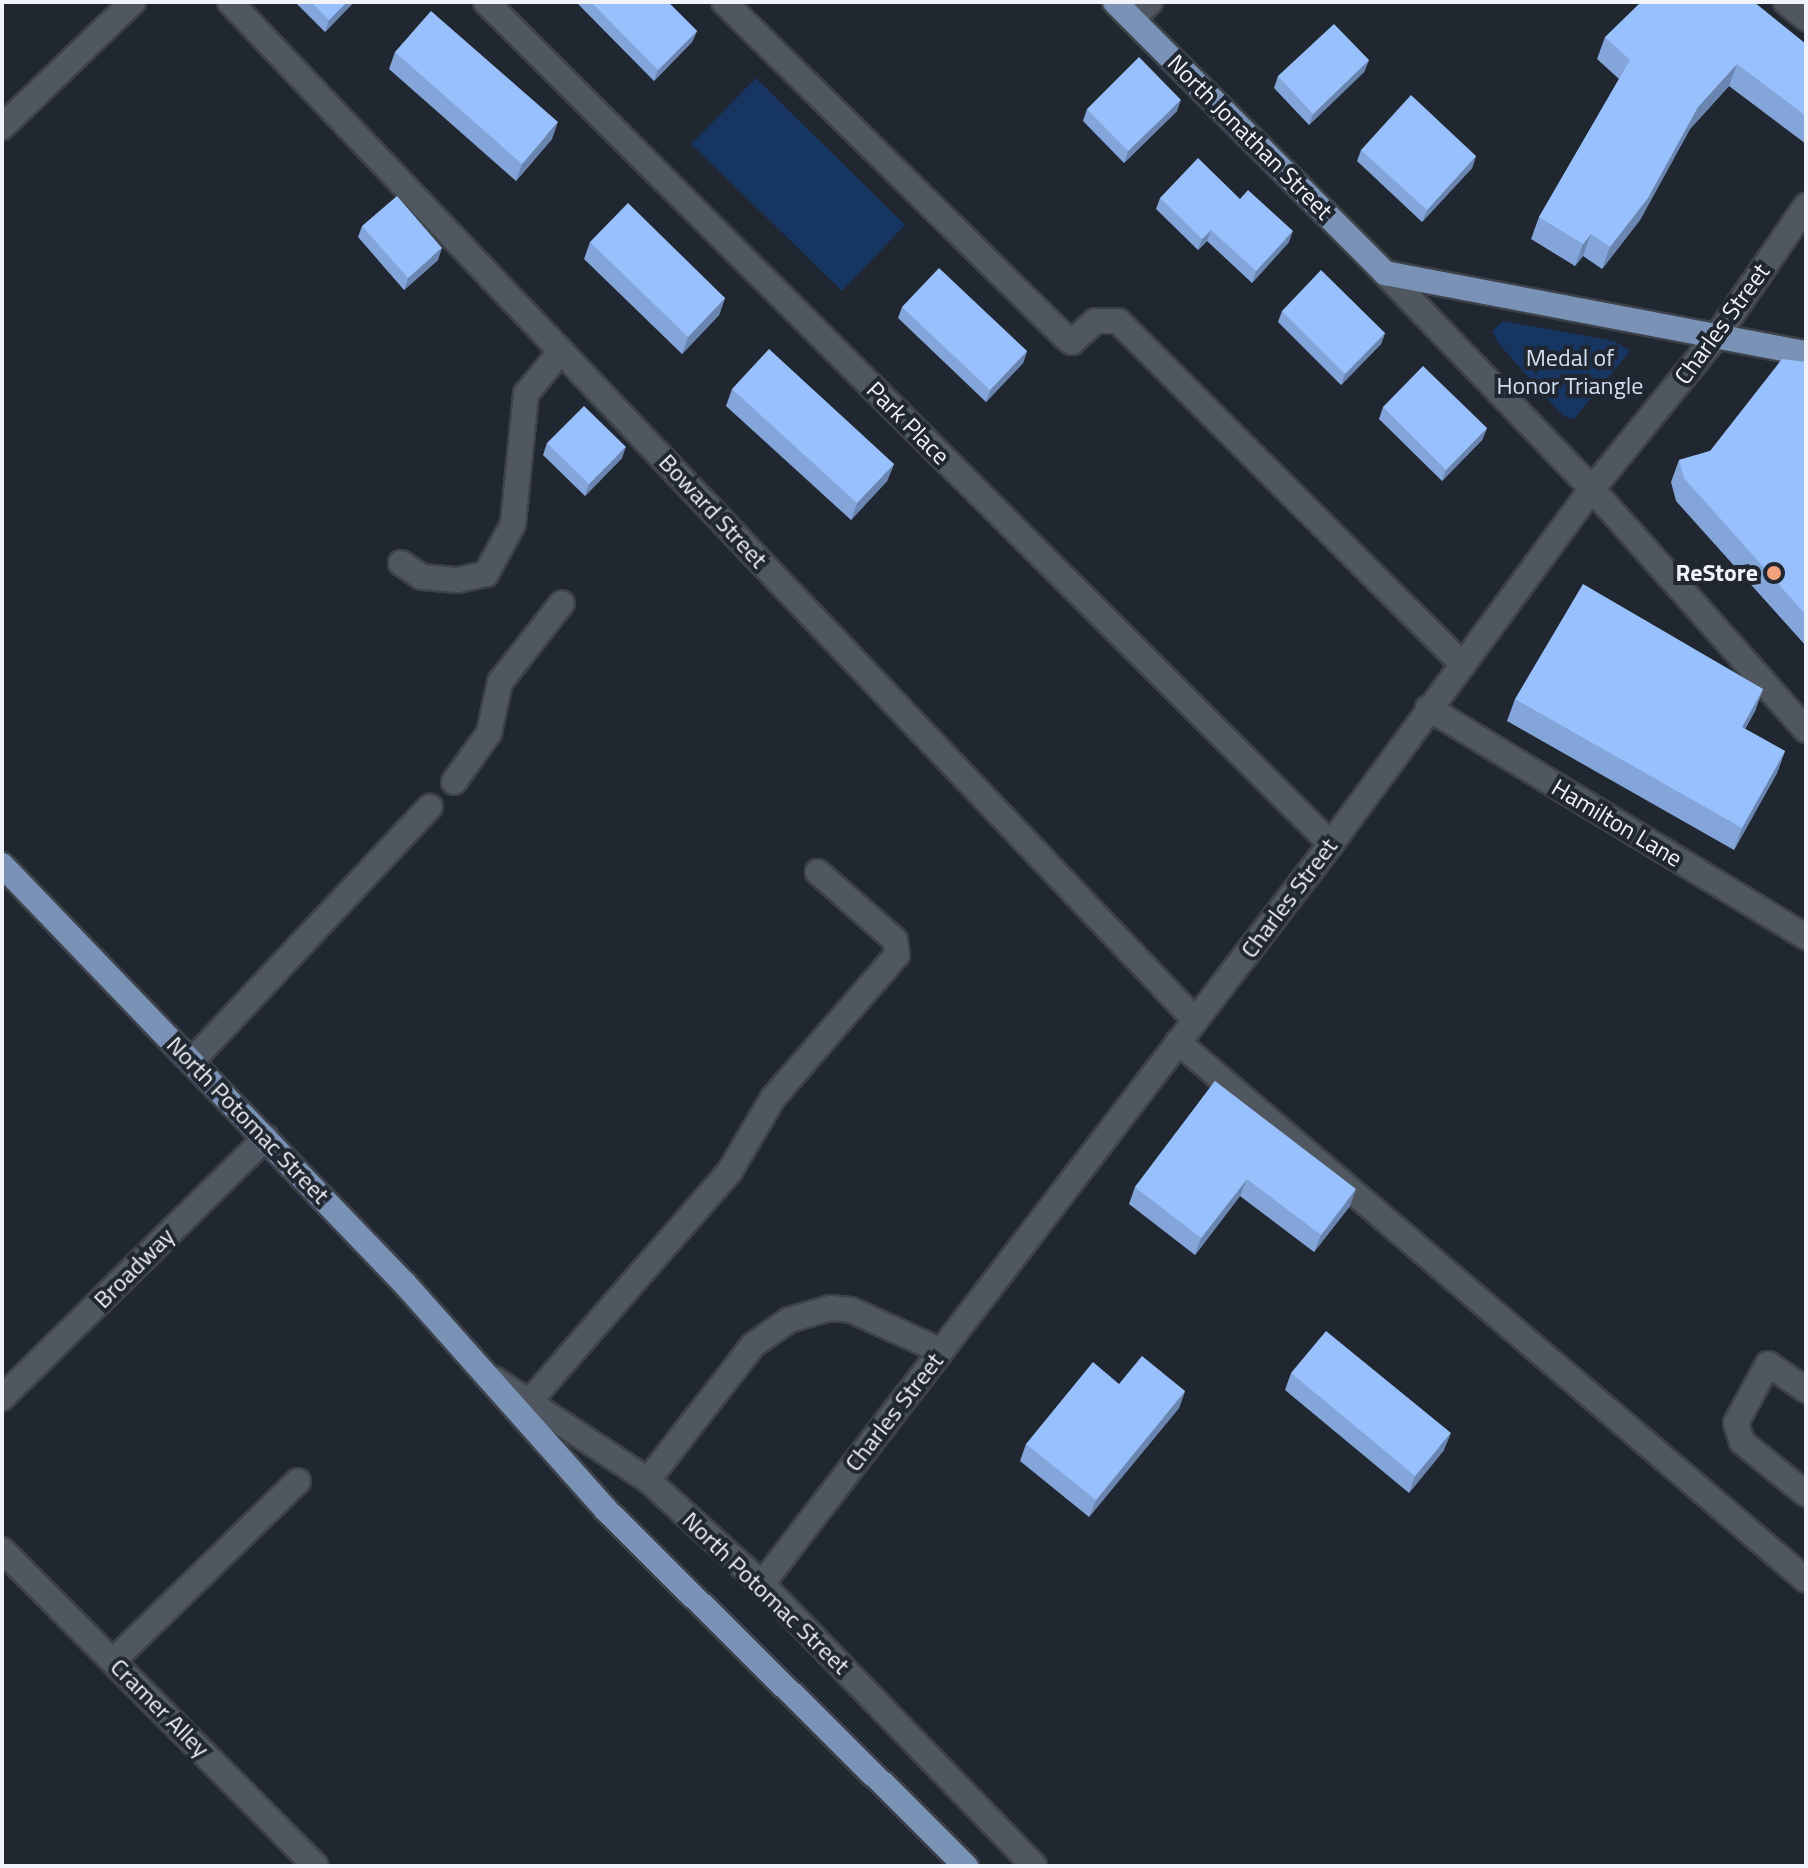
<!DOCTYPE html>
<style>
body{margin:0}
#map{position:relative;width:1808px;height:1868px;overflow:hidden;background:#212730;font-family:"Titillium Web",sans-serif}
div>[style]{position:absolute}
.green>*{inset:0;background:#173561}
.roads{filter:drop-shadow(2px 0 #3d424a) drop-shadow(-2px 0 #3d424a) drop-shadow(0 2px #3d424a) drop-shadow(0 -2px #3d424a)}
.minor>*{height:24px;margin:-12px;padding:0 12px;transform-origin:12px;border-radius:12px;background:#505761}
.major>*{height:24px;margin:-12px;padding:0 12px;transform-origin:12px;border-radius:12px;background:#7992b6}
.wall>*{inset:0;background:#83a5d9}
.shaded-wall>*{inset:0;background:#6a86b0}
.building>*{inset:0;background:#98c0fc}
.dots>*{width:22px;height:22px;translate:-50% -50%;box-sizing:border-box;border:4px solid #212730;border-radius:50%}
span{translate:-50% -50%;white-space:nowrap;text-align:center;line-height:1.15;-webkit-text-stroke:8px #212730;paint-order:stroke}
.street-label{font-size:24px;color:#f0f4fa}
.park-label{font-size:24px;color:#d2dff2}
.poi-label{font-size:24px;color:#f0f4fa;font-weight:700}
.right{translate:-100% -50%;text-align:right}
.frame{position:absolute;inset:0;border:4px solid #f0f4fa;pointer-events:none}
</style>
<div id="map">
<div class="green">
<div style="clip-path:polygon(756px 78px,905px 225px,842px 291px,691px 144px)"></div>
<div style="clip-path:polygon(1503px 321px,1614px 341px,1630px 351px,1574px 419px,1563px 416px,1499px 344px,1492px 331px)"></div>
</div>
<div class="roads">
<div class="minor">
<div style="left:230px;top:2px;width:1403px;rotate:46.53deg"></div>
<div style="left:486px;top:2px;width:1193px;rotate:44.9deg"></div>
<div style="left:724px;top:2px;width:478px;rotate:44.5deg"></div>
<div style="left:1065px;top:337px;width:9px;rotate:36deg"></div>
<div style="left:1072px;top:342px;width:31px;rotate:-42deg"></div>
<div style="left:1095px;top:321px;width:23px"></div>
<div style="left:1118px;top:321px;width:487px;rotate:44.9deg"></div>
<div style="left:1786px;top:2px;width:26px;rotate:39deg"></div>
<div style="left:1132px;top:19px;width:25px;rotate:-43deg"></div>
<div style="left:2px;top:127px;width:181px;rotate:-43.7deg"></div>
<div style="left:1385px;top:273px;width:299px;rotate:46.2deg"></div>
<div style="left:1592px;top:489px;width:322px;rotate:48.4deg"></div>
<div style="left:401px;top:563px;width:25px;rotate:34deg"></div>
<div style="left:422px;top:577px;width:36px;rotate:5deg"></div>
<div style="left:458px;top:580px;width:29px;rotate:-12deg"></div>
<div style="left:486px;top:574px;width:57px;rotate:-61.6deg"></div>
<div style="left:513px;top:524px;width:131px;rotate:-84.3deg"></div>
<div style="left:526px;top:394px;width:55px;rotate:-50.9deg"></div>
<div style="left:1428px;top:708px;width:442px;rotate:31.2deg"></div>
<div style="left:454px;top:782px;width:60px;rotate:-54.5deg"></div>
<div style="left:489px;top:733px;width:52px;rotate:-77.8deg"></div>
<div style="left:500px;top:682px;width:100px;rotate:-51.9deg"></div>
<div style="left:1178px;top:1042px;width:827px;rotate:40.59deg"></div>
<div style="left:192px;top:1061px;width:348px;rotate:-46.9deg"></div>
<div style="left:494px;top:1379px;width:184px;rotate:33.3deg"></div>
<div style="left:648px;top:1480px;width:154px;rotate:42.4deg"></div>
<div style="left:762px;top:1584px;width:392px;rotate:46deg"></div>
<div style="left:1806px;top:1390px;width:46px;rotate:-145.6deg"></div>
<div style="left:1768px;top:1364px;width:67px;rotate:118.5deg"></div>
<div style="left:1736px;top:1423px;width:20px;rotate:72deg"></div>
<div style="left:1742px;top:1442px;width:82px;rotate:39.1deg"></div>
<div style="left:2px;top:1398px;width:371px;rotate:-44.6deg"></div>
<div style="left:530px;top:1401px;width:305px;rotate:-49deg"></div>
<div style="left:730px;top:1171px;width:85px;rotate:-59.5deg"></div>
<div style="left:773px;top:1098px;width:189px;rotate:-49.1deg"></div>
<div style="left:897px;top:955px;width:15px;rotate:-98deg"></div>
<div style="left:895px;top:940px;width:103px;rotate:-138.6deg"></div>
<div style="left:648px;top:1480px;width:171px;rotate:-52.1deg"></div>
<div style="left:753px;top:1345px;width:44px;rotate:-34.8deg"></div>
<div style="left:789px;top:1320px;width:43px;rotate:-16.3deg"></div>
<div style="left:830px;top:1308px;width:21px;rotate:5deg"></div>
<div style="left:851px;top:1310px;width:99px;rotate:24.5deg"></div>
<div style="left:2px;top:1550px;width:445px;rotate:45.2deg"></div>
<div style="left:762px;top:1584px;width:933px;rotate:-52.44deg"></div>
<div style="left:1331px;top:844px;width:441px;rotate:-53.7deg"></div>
<div style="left:1592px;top:489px;width:198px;rotate:-50.8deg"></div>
<div style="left:1717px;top:336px;width:158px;rotate:-55.6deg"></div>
<div style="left:113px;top:1661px;width:258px;rotate:-44.2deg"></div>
</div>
<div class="major">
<div style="left:1115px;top:2px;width:383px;rotate:45.1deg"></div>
<div style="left:1385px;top:273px;width:429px;rotate:10.8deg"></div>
<div style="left:2px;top:865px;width:581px;rotate:46.12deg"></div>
<div style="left:405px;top:1284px;width:304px;rotate:48.3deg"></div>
<div style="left:607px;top:1511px;width:505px;rotate:44.68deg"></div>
</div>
</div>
<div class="wall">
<div style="clip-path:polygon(295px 2px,354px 2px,325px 32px)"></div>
<div style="clip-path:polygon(576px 2px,668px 2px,697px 31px,692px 42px,654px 81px)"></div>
<div style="clip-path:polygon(1605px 37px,1806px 44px,1806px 144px,1729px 86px,1690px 129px,1640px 220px,1602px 269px,1583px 256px,1575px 266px,1531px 239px,1539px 217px,1619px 79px,1597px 59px)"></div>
<div style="clip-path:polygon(395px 52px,552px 139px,516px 181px,389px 69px)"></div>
<div style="clip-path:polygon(1369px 60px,1364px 72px,1309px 125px,1274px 88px,1278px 76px)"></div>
<div style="clip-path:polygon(1087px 109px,1177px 111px,1124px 163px,1083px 121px)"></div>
<div style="clip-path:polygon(1361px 150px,1476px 156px,1472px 168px,1422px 222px,1357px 161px)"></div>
<div style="clip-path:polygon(1160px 198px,1240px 199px,1289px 242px,1252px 283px,1207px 241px,1198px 250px,1156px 209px)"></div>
<div style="clip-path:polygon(362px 226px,438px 260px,404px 290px,358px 237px)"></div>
<div style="clip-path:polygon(590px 242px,725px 298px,719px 315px,682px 354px,584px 259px)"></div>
<div style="clip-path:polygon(902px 307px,1027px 351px,1023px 363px,986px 402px,898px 318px)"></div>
<div style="clip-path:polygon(1282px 311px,1385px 333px,1381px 344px,1341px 385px,1278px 322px)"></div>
<div style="clip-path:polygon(1806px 362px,1806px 646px,1676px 501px,1671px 482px,1679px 460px,1710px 451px)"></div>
<div style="clip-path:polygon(732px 389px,894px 464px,887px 481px,851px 520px,726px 406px)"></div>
<div style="clip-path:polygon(1383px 407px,1487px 428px,1482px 440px,1442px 481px,1379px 419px)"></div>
<div style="clip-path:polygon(547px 443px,622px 458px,585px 496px,543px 455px)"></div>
<div style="clip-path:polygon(1763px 689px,1755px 711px,1745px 729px,1785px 751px,1777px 773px,1734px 850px,1507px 721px,1515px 699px)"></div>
<div style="clip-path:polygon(1215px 1081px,1350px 1206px,1314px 1252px,1240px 1196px,1195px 1255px,1129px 1204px,1135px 1187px)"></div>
<div style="clip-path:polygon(1291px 1373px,1444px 1450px,1409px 1493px,1285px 1390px)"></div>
<div style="clip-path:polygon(1119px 1384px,1185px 1391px,1179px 1408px,1089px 1517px,1020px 1461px,1026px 1444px)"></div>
</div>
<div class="shaded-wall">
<div style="clip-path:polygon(347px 2px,354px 2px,325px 32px,329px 20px)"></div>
<div style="clip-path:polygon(697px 31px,692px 42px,654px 81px,658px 70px)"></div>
<div style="clip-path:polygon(1369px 60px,1364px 72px,1309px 125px,1313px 114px)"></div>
<div style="clip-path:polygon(1737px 64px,1729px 86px,1690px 129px,1640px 220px,1602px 269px,1610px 247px,1698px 107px)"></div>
<div style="clip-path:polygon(1181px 100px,1177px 111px,1124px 163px,1128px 151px)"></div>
<div style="clip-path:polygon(558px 122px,552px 139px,516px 181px,522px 164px)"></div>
<div style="clip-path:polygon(1476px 156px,1472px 168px,1422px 222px,1427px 210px)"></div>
<div style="clip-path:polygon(1211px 230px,1207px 241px,1198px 250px,1202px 239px)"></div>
<div style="clip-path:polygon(1293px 231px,1289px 242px,1252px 283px,1256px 271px)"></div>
<div style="clip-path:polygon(1591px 234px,1583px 256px,1575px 266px,1583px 244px)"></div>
<div style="clip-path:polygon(442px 248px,438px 260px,404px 290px,408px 278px)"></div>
<div style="clip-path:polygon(725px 298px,719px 315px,682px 354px,688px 337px)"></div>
<div style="clip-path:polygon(1385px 333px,1381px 344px,1341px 385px,1345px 374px)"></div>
<div style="clip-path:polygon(1027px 351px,1023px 363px,986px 402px,990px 390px)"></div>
<div style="clip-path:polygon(1487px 428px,1482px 440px,1442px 481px,1446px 470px)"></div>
<div style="clip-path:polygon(626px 447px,622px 458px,585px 496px,589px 484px)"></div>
<div style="clip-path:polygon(894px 464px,887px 481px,851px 520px,857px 503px)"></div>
<div style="clip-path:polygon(1763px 689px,1755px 711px,1734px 749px,1742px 727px)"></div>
<div style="clip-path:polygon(1785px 751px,1777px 773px,1734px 850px,1742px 828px)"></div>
<div style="clip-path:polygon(1247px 1179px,1240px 1196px,1195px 1255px,1201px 1238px)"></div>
<div style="clip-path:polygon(1356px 1189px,1350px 1206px,1314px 1252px,1321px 1235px)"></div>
<div style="clip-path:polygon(1185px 1391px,1179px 1408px,1089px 1517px,1096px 1500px)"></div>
<div style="clip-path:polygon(1451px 1433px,1444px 1450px,1409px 1493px,1415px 1476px)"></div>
</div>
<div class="building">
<div style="clip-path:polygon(311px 2px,347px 2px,329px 20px)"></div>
<div style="clip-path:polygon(591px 2px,668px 2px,697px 31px,658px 70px)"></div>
<div style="clip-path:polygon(1641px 2px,1754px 2px,1806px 44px,1806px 116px,1737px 64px,1698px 107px,1648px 198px,1610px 247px,1591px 234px,1583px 244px,1539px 217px,1630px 60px,1605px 37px)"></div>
<div style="clip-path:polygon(431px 11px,558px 122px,522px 164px,395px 52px)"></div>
<div style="clip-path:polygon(1334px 24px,1369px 60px,1313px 114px,1278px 76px)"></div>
<div style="clip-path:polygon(1139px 57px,1181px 100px,1128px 151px,1087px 109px)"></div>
<div style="clip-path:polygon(1411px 95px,1476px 156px,1427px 210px,1361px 150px)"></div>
<div style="clip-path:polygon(1198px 158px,1240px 199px,1248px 190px,1293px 231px,1256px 271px,1211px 230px,1202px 239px,1160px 198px)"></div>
<div style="clip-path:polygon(397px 196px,442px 248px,408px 278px,362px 226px)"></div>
<div style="clip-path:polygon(628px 203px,725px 298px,688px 337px,590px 242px)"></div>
<div style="clip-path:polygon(939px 268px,1027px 351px,990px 390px,902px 307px)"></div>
<div style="clip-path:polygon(1321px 270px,1385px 333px,1345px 374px,1282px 311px)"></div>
<div style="clip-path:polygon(769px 349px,894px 464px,857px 503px,732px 389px)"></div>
<div style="clip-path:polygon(1782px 359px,1806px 362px,1806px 615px,1684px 478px,1679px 460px,1710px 451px)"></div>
<div style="clip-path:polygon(1423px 366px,1487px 428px,1446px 470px,1383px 407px)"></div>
<div style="clip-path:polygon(584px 406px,626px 447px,589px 484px,547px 443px)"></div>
<div style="clip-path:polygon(1583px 584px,1763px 689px,1742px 727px,1785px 751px,1742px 828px,1515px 699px)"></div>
<div style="clip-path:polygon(1215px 1081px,1356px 1189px,1321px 1235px,1247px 1179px,1201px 1238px,1135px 1187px)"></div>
<div style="clip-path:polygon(1326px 1331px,1451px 1433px,1415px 1476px,1291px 1373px)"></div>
<div style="clip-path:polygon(1142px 1356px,1185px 1391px,1096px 1500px,1026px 1444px,1093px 1362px,1119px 1384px)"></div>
</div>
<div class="dots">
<div style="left:1774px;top:573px;background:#f0a27a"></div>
</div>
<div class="street-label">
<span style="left:1250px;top:137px;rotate:45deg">North Jonathan Street</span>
<span style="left:1722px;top:324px;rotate:-54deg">Charles Street</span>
<span style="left:908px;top:423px;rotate:45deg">Park Place</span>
<span style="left:713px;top:511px;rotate:47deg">Boward Street</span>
<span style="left:1617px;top:823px;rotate:31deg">Hamilton Lane</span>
<span style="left:1289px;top:898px;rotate:-53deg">Charles Street</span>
<span style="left:248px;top:1120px;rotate:46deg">North Potomac Street</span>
<span style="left:134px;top:1268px;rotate:-45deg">Broadway</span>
<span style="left:894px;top:1412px;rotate:-52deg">Charles Street</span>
<span style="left:766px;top:1593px;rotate:44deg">North Potomac Street</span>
<span style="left:160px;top:1708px;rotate:45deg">Cramer Alley</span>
</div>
<div class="park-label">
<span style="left:1570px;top:372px">Medal of<br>Honor Triangle</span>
</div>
<div class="poi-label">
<span class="right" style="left:1758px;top:573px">ReStore</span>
</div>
<div class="frame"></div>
</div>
